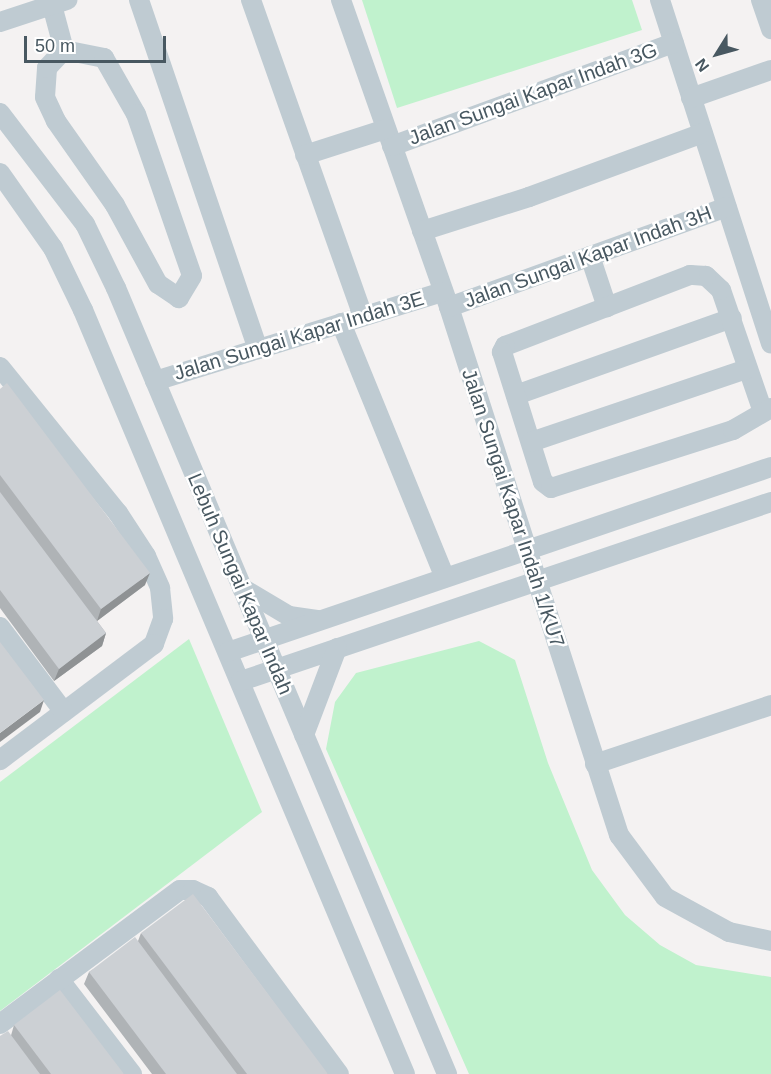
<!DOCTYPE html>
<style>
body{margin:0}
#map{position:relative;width:771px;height:1074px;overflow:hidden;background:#f4f2f2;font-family:Arial,sans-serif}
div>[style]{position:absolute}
.green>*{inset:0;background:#c0f2cd}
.minor>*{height:20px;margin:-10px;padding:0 10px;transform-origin:10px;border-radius:10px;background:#bfcbd2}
.wall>*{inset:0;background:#afb3b6}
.shaded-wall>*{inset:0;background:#8f9294}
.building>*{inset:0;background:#ccd0d4}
span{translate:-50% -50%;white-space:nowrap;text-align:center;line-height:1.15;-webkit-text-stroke:5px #fff;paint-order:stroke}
.street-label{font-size:20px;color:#485861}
.north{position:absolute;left:687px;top:24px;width:60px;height:60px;-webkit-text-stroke:4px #fff;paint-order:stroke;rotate:233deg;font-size:16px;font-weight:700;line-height:24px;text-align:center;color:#485861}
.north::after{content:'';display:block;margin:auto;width:21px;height:27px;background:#485861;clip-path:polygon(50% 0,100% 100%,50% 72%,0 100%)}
.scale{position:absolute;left:24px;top:36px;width:142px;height:27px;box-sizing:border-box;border:3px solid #485861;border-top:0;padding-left:8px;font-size:18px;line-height:21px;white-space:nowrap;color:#485861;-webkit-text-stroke:4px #fff;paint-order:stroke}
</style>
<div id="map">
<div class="green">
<div style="clip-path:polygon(362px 0,632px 0,642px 30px,397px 108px)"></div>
<div style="clip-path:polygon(189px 639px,262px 812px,0 1011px,0 782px)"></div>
<div style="clip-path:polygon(479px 641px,515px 660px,548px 763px,592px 870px,625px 915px,660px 945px,696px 965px,771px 977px,771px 1074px,469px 1074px,326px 749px,335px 702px,356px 673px)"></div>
</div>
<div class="minor">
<div style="left:139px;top:0;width:369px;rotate:71.2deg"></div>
<div style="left:251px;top:0;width:335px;rotate:70.5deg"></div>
<div style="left:341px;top:0;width:325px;rotate:70.6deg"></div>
<div style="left:449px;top:307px;width:555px;rotate:72.15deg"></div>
<div style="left:619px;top:835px;width:77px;rotate:53.4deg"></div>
<div style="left:665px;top:897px;width:73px;rotate:28.7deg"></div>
<div style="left:729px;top:932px;width:43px;rotate:12.1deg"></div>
<div style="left:660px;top:0;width:361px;rotate:72.1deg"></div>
<div style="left:761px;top:0;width:31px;rotate:71deg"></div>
<div style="left:52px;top:5px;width:47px;rotate:75.1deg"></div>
<div style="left:0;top:22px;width:71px;rotate:-18.2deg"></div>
<div style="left:64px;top:50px;width:41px;rotate:11.3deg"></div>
<div style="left:104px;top:58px;width:64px;rotate:60.3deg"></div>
<div style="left:136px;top:114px;width:171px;rotate:70.9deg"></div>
<div style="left:192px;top:276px;width:26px;rotate:121deg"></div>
<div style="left:179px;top:298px;width:25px;rotate:-146deg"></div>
<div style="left:158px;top:284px;width:90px;rotate:-118.6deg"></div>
<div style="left:115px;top:205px;width:103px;rotate:-125.1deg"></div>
<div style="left:56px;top:121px;width:26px;rotate:-115deg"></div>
<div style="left:45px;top:97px;width:29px;rotate:-86deg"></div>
<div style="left:47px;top:68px;width:25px;rotate:-47deg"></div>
<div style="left:691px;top:98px;width:85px;rotate:-19.3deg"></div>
<div style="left:0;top:113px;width:140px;rotate:52.6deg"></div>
<div style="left:85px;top:224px;width:71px;rotate:64.2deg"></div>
<div style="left:116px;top:288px;width:853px;rotate:67.16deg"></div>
<div style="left:392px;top:146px;width:300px;rotate:-20.1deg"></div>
<div style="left:305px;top:155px;width:85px;rotate:-17.8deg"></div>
<div style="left:0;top:173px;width:92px;rotate:54.8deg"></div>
<div style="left:53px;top:248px;width:69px;rotate:64.2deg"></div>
<div style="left:83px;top:310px;width:829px;rotate:67.15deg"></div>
<div style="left:422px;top:231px;width:112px;rotate:-17.6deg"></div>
<div style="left:529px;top:197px;width:185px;rotate:-20.2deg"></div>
<div style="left:590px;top:256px;width:54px;rotate:71.6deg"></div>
<div style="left:449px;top:307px;width:295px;rotate:-19.8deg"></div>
<div style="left:341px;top:323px;width:275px;rotate:67.8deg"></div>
<div style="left:0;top:367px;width:188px;rotate:51.1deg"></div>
<div style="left:118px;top:513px;width:51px;rotate:56.9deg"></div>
<div style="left:146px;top:556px;width:35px;rotate:66deg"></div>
<div style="left:160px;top:588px;width:31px;rotate:84deg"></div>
<div style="left:163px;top:619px;width:27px;rotate:110deg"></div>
<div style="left:154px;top:644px;width:193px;rotate:143deg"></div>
<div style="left:155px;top:381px;width:300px;rotate:-17.2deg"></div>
<div style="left:516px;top:395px;width:229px;rotate:-19.6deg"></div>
<div style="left:763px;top:412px;width:129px;rotate:-109deg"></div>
<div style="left:721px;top:290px;width:21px;rotate:-137deg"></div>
<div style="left:706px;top:276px;width:16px;rotate:-176deg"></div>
<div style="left:690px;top:275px;width:198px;rotate:159deg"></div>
<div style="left:505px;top:346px;width:7px;rotate:117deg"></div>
<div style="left:502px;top:352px;width:136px;rotate:72.5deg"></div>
<div style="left:543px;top:482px;width:10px;rotate:37deg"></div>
<div style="left:551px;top:488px;width:191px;rotate:-17.7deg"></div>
<div style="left:733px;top:430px;width:44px;rotate:-30.1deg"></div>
<div style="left:531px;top:442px;width:228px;rotate:-18.7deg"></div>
<div style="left:242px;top:588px;width:55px;rotate:30.8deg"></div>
<div style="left:289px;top:616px;width:30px;rotate:8deg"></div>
<div style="left:0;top:627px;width:106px;rotate:53deg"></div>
<div style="left:228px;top:652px;width:574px;rotate:-18.81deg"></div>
<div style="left:241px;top:681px;width:559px;rotate:-18.66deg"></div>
<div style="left:304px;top:735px;width:93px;rotate:-69.2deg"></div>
<div style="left:595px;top:764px;width:186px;rotate:-18.5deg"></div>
<div style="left:59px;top:979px;width:120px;rotate:52.5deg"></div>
<div style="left:0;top:1024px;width:224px;rotate:-36.7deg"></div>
<div style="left:180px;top:890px;width:13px"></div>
<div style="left:193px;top:890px;width:17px;rotate:25deg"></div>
<div style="left:208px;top:897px;width:220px;rotate:53.5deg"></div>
</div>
<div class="wall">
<div style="clip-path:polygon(0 389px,145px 585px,97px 621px,106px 633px,102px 646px,54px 681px,0 608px)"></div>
<div style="clip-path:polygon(141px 933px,328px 1074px,152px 1074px,84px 984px,89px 972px,138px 941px)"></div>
<div style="clip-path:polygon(14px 1025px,124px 1074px,0 1074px)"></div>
</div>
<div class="shaded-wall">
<div style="clip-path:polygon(150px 573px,145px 585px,97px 621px,101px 609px)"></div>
<div style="clip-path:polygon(106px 633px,102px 646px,54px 681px,59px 669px)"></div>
<div style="clip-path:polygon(44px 700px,40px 712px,0 742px,0 733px)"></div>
</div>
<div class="building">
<div style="clip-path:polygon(7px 383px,150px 573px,101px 609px,0 475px,0 389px)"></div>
<div style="clip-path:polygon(0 492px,106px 633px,59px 669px,0 590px)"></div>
<div style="clip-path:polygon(0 642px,44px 700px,0 733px)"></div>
<div style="clip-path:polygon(193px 894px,328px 1074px,247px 1074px,141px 933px)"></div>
<div style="clip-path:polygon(135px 937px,237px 1074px,166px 1074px,89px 972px)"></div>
<div style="clip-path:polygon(60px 990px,124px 1074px,51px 1074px,14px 1025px)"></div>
<div style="clip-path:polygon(8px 1031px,40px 1074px,0 1074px,0 1036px)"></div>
</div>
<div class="street-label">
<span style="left:533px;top:94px;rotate:-20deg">Jalan Sungai Kapar Indah 3G</span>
<span style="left:588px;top:257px;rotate:-20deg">Jalan Sungai Kapar Indah 3H</span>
<span style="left:299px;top:336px;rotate:-17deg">Jalan Sungai Kapar Indah 3E</span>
<span style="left:513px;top:508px;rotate:72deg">Jalan Sungai Kapar Indah 1/KU7</span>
<span style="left:240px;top:584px;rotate:67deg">Lebuh Sungai Kapar Indah</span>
</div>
<div class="north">N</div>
<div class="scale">50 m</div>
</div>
